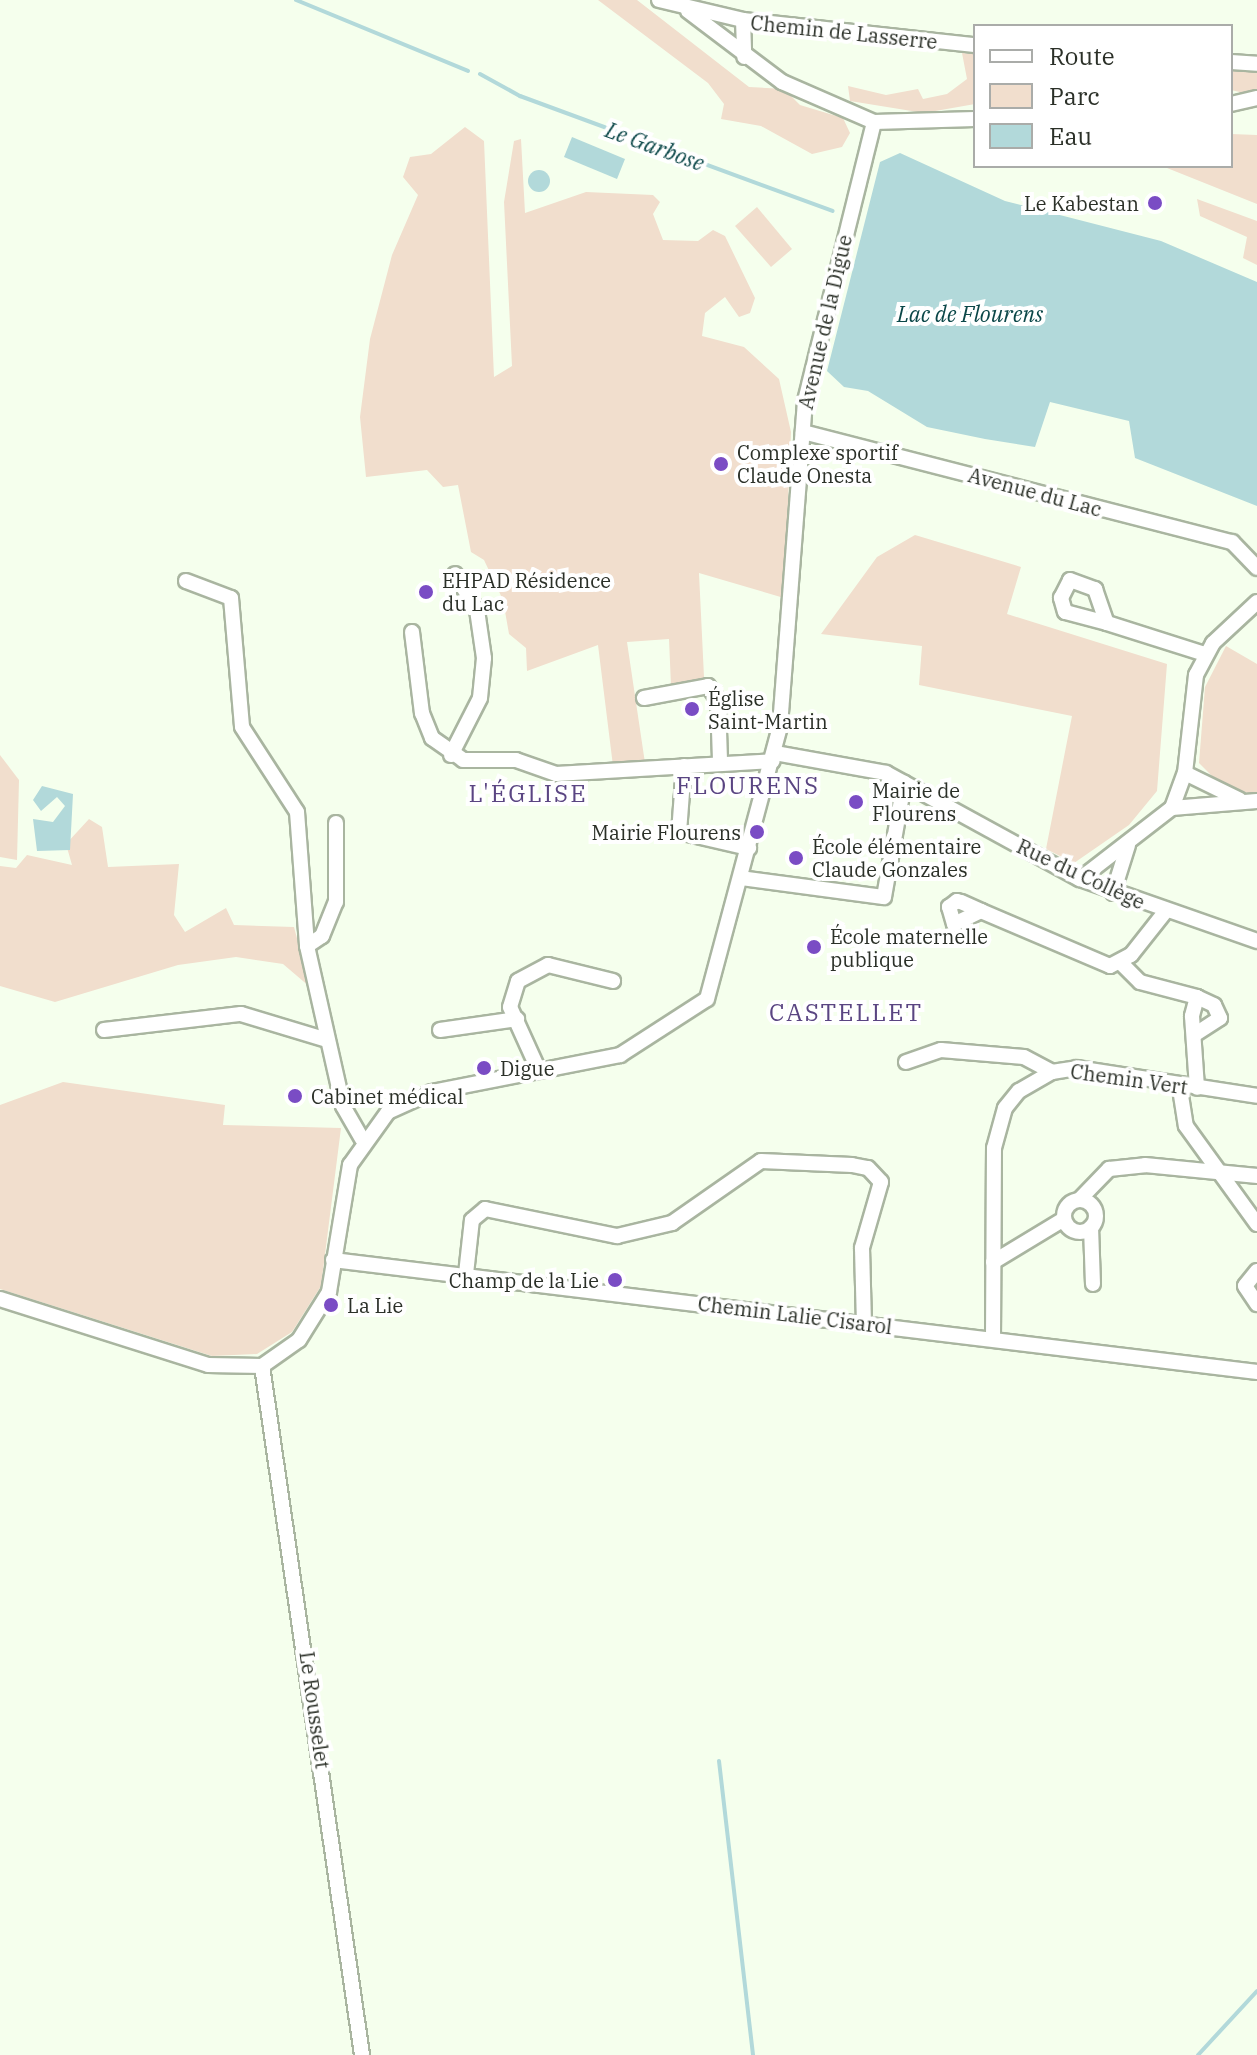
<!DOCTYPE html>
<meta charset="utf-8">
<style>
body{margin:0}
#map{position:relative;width:1257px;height:2055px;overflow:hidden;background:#f5ffed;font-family:"IBM Plex Serif",serif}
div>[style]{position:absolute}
.green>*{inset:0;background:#f1decd}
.water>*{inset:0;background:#b2d9da}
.round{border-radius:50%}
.stream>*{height:4px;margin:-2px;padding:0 2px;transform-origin:2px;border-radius:2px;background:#b2d9da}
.roads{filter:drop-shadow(2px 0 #a9b5a0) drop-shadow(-2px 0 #a9b5a0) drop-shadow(0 2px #a9b5a0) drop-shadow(0 -2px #a9b5a0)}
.minor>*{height:14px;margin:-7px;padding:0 7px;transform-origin:7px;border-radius:7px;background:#fff}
.minor>.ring{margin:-7px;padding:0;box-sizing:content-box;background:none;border:14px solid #fff;border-radius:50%}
.dots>*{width:22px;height:22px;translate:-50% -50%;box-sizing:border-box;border:4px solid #fff;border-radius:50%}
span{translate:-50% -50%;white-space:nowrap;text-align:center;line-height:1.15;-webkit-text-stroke:8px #fff;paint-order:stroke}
.street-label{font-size:20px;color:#2b3028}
.poi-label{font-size:20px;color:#2b3028}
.right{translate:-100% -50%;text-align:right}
.left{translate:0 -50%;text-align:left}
.water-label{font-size:22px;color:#0b4748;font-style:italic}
.quarter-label{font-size:24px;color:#5a4582;letter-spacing:2px}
.legend{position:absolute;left:973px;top:24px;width:260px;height:144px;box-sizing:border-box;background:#fff;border:2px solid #aaaca9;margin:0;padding:10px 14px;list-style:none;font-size:24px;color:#2b3028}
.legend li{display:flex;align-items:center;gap:16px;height:40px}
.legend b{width:40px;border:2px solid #aaaca9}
</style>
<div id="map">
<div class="green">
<div style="clip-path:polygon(598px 0,637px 0,749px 87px,784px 89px,800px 105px,843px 118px,850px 133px,842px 147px,812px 154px,761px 126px,721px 119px,724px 104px,708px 83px)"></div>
<div style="clip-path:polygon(962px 53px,975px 54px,975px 104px,924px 113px,850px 101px,848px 86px,886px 95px,918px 89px,923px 99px,947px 94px,967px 79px)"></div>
<div style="clip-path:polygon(1231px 64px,1257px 70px,1257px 96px,1231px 90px)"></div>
<div style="clip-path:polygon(465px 127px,484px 141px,494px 377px,512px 366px,504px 202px,514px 141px,521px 139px,525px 213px,586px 192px,653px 195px,660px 202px,653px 214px,663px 240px,698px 241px,713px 230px,725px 236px,755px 298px,750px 313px,739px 317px,725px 297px,705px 313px,702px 336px,744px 347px,779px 379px,791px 432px,784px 598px,699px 573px,704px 677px,698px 682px,671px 686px,669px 639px,627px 642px,645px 763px,613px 766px,598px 645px,527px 671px,526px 648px,509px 634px,503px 600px,484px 560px,471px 552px,458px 485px,443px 487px,427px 470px,366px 477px,360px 417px,370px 339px,392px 255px,418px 195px,403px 177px,410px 157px,431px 154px)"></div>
<div style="clip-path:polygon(1231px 134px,1257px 135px,1257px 204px,1162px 166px,1231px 166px)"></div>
<div style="clip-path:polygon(1197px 199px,1257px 221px,1257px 265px,1243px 258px,1247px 237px,1200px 216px)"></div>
<div style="clip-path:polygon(757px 207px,792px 249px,771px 267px,735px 226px)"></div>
<div style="clip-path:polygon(915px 535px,1021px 567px,1007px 614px,1167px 664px,1157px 791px,1129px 825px,1074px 863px,1046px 849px,1072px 716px,919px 685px,922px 646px,821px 634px,877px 557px)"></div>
<div style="clip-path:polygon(1226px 646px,1257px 664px,1257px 797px,1216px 780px,1199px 763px,1205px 687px)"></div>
<div style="clip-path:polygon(0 755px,19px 780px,17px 860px,0 857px)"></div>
<div style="clip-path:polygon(89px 819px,102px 827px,108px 867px,179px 864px,174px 915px,185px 932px,226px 908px,234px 925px,294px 927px,310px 987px,283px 964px,236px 957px,178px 965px,55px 1002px,0 986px,0 866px,16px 868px,27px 855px,72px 865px,66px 844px)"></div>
<div style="clip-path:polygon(63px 1082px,225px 1105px,223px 1125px,341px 1128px,321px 1286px,292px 1332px,257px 1354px,212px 1356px,0 1289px,0 1105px)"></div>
</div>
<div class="water">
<div style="clip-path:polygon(572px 137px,625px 159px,617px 179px,564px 157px)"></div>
<div style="clip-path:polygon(900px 153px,1005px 201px,1161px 241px,1257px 282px,1257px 506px,1135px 458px,1129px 421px,1050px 402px,1035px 447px,985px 439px,927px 427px,868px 391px,844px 387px,827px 371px,880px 162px)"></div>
<div class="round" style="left:528px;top:170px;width:22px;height:22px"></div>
<div style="clip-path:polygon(42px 786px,73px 794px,70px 850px,37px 851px,33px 819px,53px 822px,65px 806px,57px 797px,41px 811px,33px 800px)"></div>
</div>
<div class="stream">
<div style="left:296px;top:0;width:186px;rotate:22.4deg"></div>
<div style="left:480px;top:74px;width:46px;rotate:28.8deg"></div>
<div style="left:520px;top:96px;width:333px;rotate:20.2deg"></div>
<div style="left:719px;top:1761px;width:296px;rotate:83.4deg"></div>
<div style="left:1198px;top:2055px;width:87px;rotate:-47.3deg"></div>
</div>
<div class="roads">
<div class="minor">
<div style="left:659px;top:0;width:86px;rotate:13.4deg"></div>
<div style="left:743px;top:20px;width:233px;rotate:6.2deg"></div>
<div style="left:688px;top:11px;width:118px;rotate:37.1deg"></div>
<div style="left:782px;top:82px;width:100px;rotate:23.5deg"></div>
<div style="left:743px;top:20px;width:37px;rotate:88deg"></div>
<div style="left:1231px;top:62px;width:26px;rotate:4deg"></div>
<div style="left:1231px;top:104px;width:27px;rotate:-13deg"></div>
<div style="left:874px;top:122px;width:101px;rotate:-1.7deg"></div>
<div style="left:803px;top:432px;width:443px;rotate:14.4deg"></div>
<div style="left:1232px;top:542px;width:36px;rotate:46deg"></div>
<div style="left:186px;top:581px;width:48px;rotate:20.7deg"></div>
<div style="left:231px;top:598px;width:129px;rotate:85.1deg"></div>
<div style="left:242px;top:727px;width:101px;rotate:57.1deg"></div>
<div style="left:297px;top:812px;width:134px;rotate:85.7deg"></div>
<div style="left:307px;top:946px;width:164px;rotate:77.3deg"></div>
<div style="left:343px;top:1106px;width:38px;rotate:60deg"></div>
<div style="left:1107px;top:623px;width:43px;rotate:-165.3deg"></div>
<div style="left:1065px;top:612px;width:15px;rotate:-106deg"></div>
<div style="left:1061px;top:598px;width:20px;rotate:-63deg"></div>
<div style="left:1070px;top:580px;width:27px;rotate:20deg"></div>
<div style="left:1095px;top:589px;width:36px;rotate:71deg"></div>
<div style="left:1107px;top:623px;width:103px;rotate:17.6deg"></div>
<div style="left:412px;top:632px;width:82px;rotate:83deg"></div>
<div style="left:422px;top:713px;width:27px;rotate:68deg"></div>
<div style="left:432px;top:738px;width:38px;rotate:35deg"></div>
<div style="left:463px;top:760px;width:53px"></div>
<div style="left:516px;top:760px;width:42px;rotate:19.3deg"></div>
<div style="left:556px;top:774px;width:217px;rotate:-3.4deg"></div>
<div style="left:644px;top:698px;width:65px;rotate:-10.6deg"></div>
<div style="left:708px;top:686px;width:17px;rotate:54deg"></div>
<div style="left:718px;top:700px;width:59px;rotate:88.1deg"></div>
<div style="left:775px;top:753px;width:113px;rotate:10.2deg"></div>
<div style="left:886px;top:773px;width:221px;rotate:28.7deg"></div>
<div style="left:1080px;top:879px;width:188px;rotate:19.3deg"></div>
<div style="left:451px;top:755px;width:64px;rotate:-63deg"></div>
<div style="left:480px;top:698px;width:40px;rotate:-84.3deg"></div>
<div style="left:484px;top:658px;width:49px;rotate:-98.3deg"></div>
<div style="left:477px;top:610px;width:42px;rotate:-121.4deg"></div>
<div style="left:684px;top:766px;width:66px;rotate:94.3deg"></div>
<div style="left:679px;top:832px;width:72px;rotate:12.9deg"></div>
<div style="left:1185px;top:773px;width:61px;rotate:26.1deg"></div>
<div style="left:1172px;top:808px;width:85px;rotate:-4.7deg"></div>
<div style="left:741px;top:878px;width:144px;rotate:7.6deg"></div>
<div style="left:884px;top:897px;width:116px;rotate:-80deg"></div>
<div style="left:1080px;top:879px;width:116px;rotate:-37.7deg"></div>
<div style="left:1172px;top:808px;width:37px;rotate:-70deg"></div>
<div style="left:1185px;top:773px;width:99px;rotate:-83.6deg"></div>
<div style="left:1196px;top:675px;width:36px;rotate:-62deg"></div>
<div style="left:1213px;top:643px;width:60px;rotate:-43deg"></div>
<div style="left:1113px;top:893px;width:50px;rotate:-72.6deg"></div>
<div style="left:957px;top:901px;width:4px;rotate:14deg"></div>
<div style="left:961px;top:902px;width:22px;rotate:24deg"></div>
<div style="left:981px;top:911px;width:30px;rotate:154deg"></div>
<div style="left:954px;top:924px;width:18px;rotate:-106deg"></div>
<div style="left:949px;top:907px;width:10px;rotate:-37deg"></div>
<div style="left:981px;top:911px;width:140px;rotate:23.1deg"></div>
<div style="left:1110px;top:966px;width:24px;rotate:-28deg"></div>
<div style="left:1131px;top:955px;width:55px;rotate:-51.7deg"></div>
<div style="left:307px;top:946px;width:18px;rotate:-34deg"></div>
<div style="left:322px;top:936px;width:37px;rotate:-68deg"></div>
<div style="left:336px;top:902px;width:79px;rotate:-90deg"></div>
<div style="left:1121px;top:963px;width:27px;rotate:45deg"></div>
<div style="left:1140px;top:982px;width:59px;rotate:14.7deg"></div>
<div style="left:104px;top:1030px;width:138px;rotate:-6.7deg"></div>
<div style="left:241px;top:1014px;width:90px;rotate:16.8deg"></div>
<div style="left:440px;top:1030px;width:78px;rotate:-8.1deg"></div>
<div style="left:1194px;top:1035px;width:31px;rotate:-33deg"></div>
<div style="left:1220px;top:1018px;width:14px;rotate:-115deg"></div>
<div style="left:1214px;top:1005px;width:19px;rotate:-155deg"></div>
<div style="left:1197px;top:997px;width:20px;rotate:105deg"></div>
<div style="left:1192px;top:1016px;width:72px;rotate:86deg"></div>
<div style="left:906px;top:1062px;width:37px;rotate:-19deg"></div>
<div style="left:941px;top:1050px;width:83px;rotate:4.8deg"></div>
<div style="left:1024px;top:1057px;width:32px;rotate:28deg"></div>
<div style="left:539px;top:1071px;width:70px;rotate:-114.4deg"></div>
<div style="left:510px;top:1007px;width:27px;rotate:-73deg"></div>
<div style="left:518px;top:981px;width:34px;rotate:-28deg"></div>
<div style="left:548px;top:965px;width:67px;rotate:13.8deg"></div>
<div style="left:1180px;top:1089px;width:37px;rotate:81deg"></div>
<div style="left:1186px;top:1126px;width:121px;rotate:54.1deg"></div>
<div style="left:1080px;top:1199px;width:42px;rotate:-46deg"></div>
<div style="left:1109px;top:1169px;width:36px;rotate:-6deg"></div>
<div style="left:1145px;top:1165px;width:113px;rotate:5.6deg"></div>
<div class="ring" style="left:1064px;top:1200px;width:18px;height:18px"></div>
<div style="left:1091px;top:1227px;width:57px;rotate:88deg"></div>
<div style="left:333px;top:1260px;width:931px;rotate:6.91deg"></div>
<div style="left:993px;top:1262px;width:83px;rotate:-31.2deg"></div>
<div style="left:1257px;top:1271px;width:19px;rotate:129deg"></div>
<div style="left:1245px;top:1286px;width:22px;rotate:56deg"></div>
<div style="left:466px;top:1274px;width:54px;rotate:-83.7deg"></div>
<div style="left:472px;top:1220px;width:17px;rotate:-40deg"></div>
<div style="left:485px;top:1209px;width:135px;rotate:11.6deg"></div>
<div style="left:617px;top:1236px;width:57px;rotate:-13.3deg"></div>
<div style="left:672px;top:1223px;width:108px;rotate:-34.9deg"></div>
<div style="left:761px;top:1161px;width:91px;rotate:2.5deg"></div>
<div style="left:852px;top:1165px;width:16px;rotate:11deg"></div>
<div style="left:868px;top:1168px;width:19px;rotate:47deg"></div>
<div style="left:881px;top:1182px;width:69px;rotate:106.1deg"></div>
<div style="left:862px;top:1248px;width:76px;rotate:88.5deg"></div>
<div style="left:0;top:1299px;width:218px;rotate:17.6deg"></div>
<div style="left:208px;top:1365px;width:54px;rotate:1.1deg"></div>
<div style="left:262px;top:1366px;width:45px;rotate:-35.1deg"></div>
<div style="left:299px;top:1340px;width:57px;rotate:-58deg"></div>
<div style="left:329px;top:1292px;width:129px;rotate:-80.6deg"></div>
<div style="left:350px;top:1165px;width:65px;rotate:-54.4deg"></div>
<div style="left:388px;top:1112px;width:48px;rotate:-24.4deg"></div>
<div style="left:432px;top:1092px;width:192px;rotate:-11.1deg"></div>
<div style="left:620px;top:1055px;width:103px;rotate:-32.8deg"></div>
<div style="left:707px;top:999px;width:283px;rotate:-75deg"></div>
<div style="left:780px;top:726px;width:326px;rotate:-85.6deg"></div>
<div style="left:805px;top:401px;width:287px;rotate:-76.1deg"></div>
<div style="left:993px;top:1338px;width:190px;rotate:-89.7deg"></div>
<div style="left:994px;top:1148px;width:41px;rotate:-74.6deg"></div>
<div style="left:1005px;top:1108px;width:22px;rotate:-51deg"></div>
<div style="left:1019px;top:1091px;width:38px;rotate:-30deg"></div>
<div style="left:1052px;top:1072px;width:25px;rotate:-9deg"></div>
<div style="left:1077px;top:1068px;width:182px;rotate:8.8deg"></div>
<div style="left:262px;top:1366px;width:696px;rotate:81.74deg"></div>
</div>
</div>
<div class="dots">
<div style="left:1155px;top:203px;background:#7a4cc4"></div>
<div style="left:721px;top:464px;background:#7a4cc4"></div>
<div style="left:426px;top:592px;background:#7a4cc4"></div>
<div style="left:692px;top:709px;background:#7a4cc4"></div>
<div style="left:856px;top:802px;background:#7a4cc4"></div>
<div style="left:757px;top:832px;background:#7a4cc4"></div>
<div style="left:796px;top:858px;background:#7a4cc4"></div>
<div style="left:814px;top:947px;background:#7a4cc4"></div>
<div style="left:484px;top:1068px;background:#7a4cc4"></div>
<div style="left:295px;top:1096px;background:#7a4cc4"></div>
<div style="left:615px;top:1280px;background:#7a4cc4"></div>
<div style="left:331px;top:1305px;background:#7a4cc4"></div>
</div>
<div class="street-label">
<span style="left:844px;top:32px;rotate:6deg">Chemin de Lasserre</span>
<span style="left:825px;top:322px;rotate:-77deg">Avenue de la Digue</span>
<span style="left:1035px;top:492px;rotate:15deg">Avenue du Lac</span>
<span style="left:1081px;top:874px;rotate:25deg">Rue du Collège</span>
<span style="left:1129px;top:1079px;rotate:8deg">Chemin Vert</span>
<span style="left:795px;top:1315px;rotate:7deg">Chemin Lalie Cisarol</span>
<span style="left:315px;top:1710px;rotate:82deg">Le Rousselet</span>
</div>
<div class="poi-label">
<span class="right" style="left:1139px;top:203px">Le Kabestan</span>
<span class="left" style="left:737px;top:464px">Complexe sportif<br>Claude Onesta</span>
<span class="left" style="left:442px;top:592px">EHPAD Résidence<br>du Lac</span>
<span class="left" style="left:708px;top:710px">Église<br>Saint-Martin</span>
<span class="left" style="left:872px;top:802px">Mairie de<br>Flourens</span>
<span class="right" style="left:741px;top:832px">Mairie Flourens</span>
<span class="left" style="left:812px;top:858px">École élémentaire<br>Claude Gonzales</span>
<span class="left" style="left:830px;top:948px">École maternelle<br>publique</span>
<span class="left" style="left:500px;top:1068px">Digue</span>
<span class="left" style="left:311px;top:1096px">Cabinet médical</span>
<span class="right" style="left:599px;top:1280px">Champ de la Lie</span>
<span class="left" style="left:347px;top:1305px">La Lie</span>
</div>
<div class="water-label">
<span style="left:655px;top:146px;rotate:20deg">Le Garbose</span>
<span style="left:970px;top:314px">Lac de Flourens</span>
</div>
<div class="quarter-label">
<span style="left:748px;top:786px">FLOURENS</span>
<span style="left:528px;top:794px">L'ÉGLISE</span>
<span style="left:846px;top:1013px">CASTELLET</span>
</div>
<ul class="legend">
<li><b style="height:10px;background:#fff"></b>Route</li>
<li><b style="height:22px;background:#f1decd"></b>Parc</li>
<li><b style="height:22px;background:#b2d9da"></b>Eau</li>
</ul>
</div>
